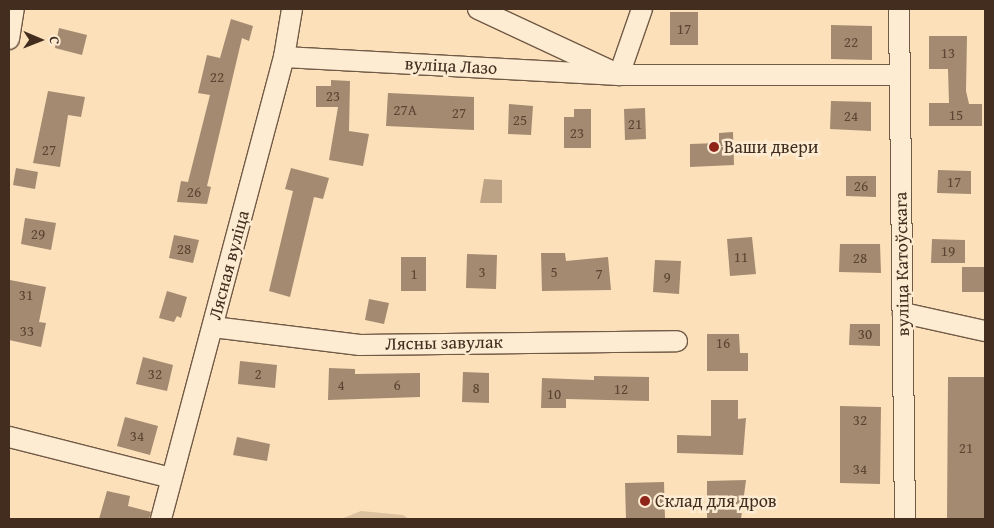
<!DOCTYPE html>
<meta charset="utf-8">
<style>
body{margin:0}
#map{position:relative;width:994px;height:528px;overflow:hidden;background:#fce0ba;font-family:"Gentium Book Plus",serif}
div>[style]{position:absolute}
.green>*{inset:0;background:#ddc2a0}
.water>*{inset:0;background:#bda385}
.building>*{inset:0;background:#a38a70}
.roads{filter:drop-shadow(1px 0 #715a46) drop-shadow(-1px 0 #715a46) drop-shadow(0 1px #715a46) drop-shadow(0 -1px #715a46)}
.minor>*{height:20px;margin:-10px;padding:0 10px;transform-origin:10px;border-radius:10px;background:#fdebd2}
.dots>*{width:14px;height:14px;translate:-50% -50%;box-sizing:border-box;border:2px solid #fdebd2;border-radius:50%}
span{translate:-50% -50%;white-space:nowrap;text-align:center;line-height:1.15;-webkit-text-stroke:5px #fdebd2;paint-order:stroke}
.number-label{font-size:15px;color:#5b4433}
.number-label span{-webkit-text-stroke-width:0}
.street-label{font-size:18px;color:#432d1f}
.poi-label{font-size:18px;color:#432d1f}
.left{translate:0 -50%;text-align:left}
.frame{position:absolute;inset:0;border:10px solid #432d1f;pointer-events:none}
.north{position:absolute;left:15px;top:15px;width:50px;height:50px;-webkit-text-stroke:4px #fdebd2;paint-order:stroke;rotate:91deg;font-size:14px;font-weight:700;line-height:20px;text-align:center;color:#432d1f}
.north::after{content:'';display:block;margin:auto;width:18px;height:22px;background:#432d1f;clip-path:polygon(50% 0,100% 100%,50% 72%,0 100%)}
</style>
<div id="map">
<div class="green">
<div style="clip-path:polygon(361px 511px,403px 515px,409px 519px,341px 519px)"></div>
</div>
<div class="water">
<div style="clip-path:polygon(484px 179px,502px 180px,502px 203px,480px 203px)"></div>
</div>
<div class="building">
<div style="clip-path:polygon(670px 12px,698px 12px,698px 45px,670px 45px)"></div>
<div style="clip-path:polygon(231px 19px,253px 26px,249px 41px,242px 38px,207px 186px,211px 187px,207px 204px,177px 202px,181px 181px,188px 182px,210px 95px,198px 93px,207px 55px,220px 58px)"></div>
<div style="clip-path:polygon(831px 25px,872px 26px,872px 60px,831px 59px)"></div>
<div style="clip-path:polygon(59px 28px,87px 35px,82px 55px,55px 48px)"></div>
<div style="clip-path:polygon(929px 36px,967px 36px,966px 91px,969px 104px,982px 104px,982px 126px,929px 126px,929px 103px,949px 103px,948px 69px,929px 69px)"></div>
<div style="clip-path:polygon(331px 80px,350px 81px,349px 131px,369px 134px,363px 166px,329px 160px,338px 107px,316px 107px,316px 86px,331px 86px)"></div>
<div style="clip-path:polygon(48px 91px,85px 97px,81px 117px,68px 115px,60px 167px,33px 163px)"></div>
<div style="clip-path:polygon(388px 93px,474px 97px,474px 130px,386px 126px)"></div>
<div style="clip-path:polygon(831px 101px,871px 102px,871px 131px,830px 129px)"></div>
<div style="clip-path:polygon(509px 104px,533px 106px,531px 135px,508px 134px)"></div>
<div style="clip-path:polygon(645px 108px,646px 139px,625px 140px,624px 109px)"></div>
<div style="clip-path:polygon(574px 109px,591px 109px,591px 148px,564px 148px,564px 117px,574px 117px)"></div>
<div style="clip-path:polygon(733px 132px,734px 165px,690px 167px,690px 144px,719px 143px,719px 133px)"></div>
<div style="clip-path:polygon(16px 168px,38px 172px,35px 189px,13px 185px)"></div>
<div style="clip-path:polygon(291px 168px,329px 178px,323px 199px,314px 197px,290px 297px,269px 291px,293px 191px,285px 189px)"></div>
<div style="clip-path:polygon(938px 170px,971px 171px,971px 194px,937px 193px)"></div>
<div style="clip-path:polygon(846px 176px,876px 176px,876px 197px,846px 196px)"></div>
<div style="clip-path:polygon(25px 218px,56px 223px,51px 250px,21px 244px)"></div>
<div style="clip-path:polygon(174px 235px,199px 240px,193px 263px,169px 258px)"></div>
<div style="clip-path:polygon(752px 237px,756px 274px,730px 276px,727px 239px)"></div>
<div style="clip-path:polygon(932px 239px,965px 240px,965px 263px,931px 263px)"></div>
<div style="clip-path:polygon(840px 244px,880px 244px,881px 273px,839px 272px)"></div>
<div style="clip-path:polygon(541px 253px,565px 253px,566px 261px,608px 257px,611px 290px,542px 291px)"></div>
<div style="clip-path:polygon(467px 254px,497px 255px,496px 289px,466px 288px)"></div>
<div style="clip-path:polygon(401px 257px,426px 257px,426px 291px,401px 291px)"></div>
<div style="clip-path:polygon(655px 260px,681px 261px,679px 294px,653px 292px)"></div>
<div style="clip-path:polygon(962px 267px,985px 267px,985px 292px,962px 292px)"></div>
<div style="clip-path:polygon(10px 280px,46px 287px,39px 322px,46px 323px,41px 347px,9px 340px)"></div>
<div style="clip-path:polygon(167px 291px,187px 297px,181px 318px,177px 316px,174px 322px,159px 318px)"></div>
<div style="clip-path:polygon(369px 299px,389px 303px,384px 324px,365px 320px)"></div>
<div style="clip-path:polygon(850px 324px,880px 324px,880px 346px,849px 345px)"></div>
<div style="clip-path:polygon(707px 334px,739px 334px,740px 353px,748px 353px,748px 371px,707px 371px)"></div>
<div style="clip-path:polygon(143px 357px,173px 365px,167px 391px,136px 384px)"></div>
<div style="clip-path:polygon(240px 361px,277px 365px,275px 388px,238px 384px)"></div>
<div style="clip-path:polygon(329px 368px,355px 369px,355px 374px,420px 373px,420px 397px,328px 400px)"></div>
<div style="clip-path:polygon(463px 372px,489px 373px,489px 403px,462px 402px)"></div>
<div style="clip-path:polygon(594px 376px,649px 377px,649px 401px,566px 399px,566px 408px,541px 408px,542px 378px,594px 380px)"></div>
<div style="clip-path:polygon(948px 377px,985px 377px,985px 519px,947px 519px)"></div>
<div style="clip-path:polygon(711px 400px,738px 400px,738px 419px,746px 418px,743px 455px,677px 453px,677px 435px,711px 436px)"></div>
<div style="clip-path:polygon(840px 406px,881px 407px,880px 484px,840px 483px)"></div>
<div style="clip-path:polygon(125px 417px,158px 426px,150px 455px,117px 446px)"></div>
<div style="clip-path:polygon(237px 437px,270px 444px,267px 461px,233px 455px)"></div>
<div style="clip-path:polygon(746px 480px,741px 519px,707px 519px,707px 481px)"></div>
<div style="clip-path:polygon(664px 482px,665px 519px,626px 519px,625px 483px)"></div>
<div style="clip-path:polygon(107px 491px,130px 496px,128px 506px,151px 512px,149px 519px,99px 519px)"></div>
</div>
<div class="roads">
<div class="minor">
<div style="left:478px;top:9px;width:147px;rotate:25deg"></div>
<div style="left:899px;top:9px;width:510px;rotate:89.33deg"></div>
<div style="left:9px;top:39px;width:30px;rotate:-81deg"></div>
<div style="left:284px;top:57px;width:335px;rotate:3.1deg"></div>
<div style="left:619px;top:75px;width:281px"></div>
<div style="left:619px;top:75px;width:70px;rotate:-70.8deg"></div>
<div style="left:903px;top:313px;width:84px;rotate:12.4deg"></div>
<div style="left:213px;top:327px;width:148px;rotate:7deg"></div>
<div style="left:360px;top:345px;width:317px;rotate:-0.7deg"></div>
<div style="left:9px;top:437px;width:167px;rotate:14.2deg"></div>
<div style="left:161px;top:519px;width:478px;rotate:-75.1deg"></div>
<div style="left:284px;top:57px;width:49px;rotate:-80.5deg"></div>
</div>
</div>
<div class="dots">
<div style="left:714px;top:147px;background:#8f2418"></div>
<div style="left:645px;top:501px;background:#8f2418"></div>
</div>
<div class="number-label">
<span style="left:684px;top:29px">17</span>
<span style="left:851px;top:42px">22</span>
<span style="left:948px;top:53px">13</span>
<span style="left:217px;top:77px">22</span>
<span style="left:333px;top:96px">23</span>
<span style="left:405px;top:110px">27А</span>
<span style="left:459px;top:113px">27</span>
<span style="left:956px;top:115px">15</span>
<span style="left:851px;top:116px">24</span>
<span style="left:520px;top:120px">25</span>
<span style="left:635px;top:124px">21</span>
<span style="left:577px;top:133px">23</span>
<span style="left:49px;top:150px">27</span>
<span style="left:954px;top:182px">17</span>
<span style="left:861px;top:186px">26</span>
<span style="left:194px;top:192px">26</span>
<span style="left:38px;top:234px">29</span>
<span style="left:184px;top:249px">28</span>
<span style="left:948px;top:251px">19</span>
<span style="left:741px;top:257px">11</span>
<span style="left:860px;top:258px">28</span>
<span style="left:482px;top:272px">3</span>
<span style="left:554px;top:272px">5</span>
<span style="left:414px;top:274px">1</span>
<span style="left:599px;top:274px">7</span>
<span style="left:667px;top:277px">9</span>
<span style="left:26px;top:295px">31</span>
<span style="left:27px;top:331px">33</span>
<span style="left:865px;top:334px">30</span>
<span style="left:723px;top:343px">16</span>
<span style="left:155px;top:374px">32</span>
<span style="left:258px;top:374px">2</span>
<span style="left:341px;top:385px">4</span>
<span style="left:397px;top:385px">6</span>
<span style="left:476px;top:388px">8</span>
<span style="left:621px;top:389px">12</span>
<span style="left:554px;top:394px">10</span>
<span style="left:860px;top:420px">32</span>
<span style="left:137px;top:436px">34</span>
<span style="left:966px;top:448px">21</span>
<span style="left:860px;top:469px">34</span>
</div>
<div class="street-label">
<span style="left:451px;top:66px;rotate:3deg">вуліца Лазо</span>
<span style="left:902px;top:264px;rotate:-91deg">вуліца Катоўскага</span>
<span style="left:229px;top:265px;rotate:-75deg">Лясная вуліца</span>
<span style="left:444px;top:343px;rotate:-1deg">Лясны завулак</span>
</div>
<div class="poi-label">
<span class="left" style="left:724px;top:147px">Ваши двери</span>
<span class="left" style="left:655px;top:501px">Склад для дров</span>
</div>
<div class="frame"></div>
<div class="north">С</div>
</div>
